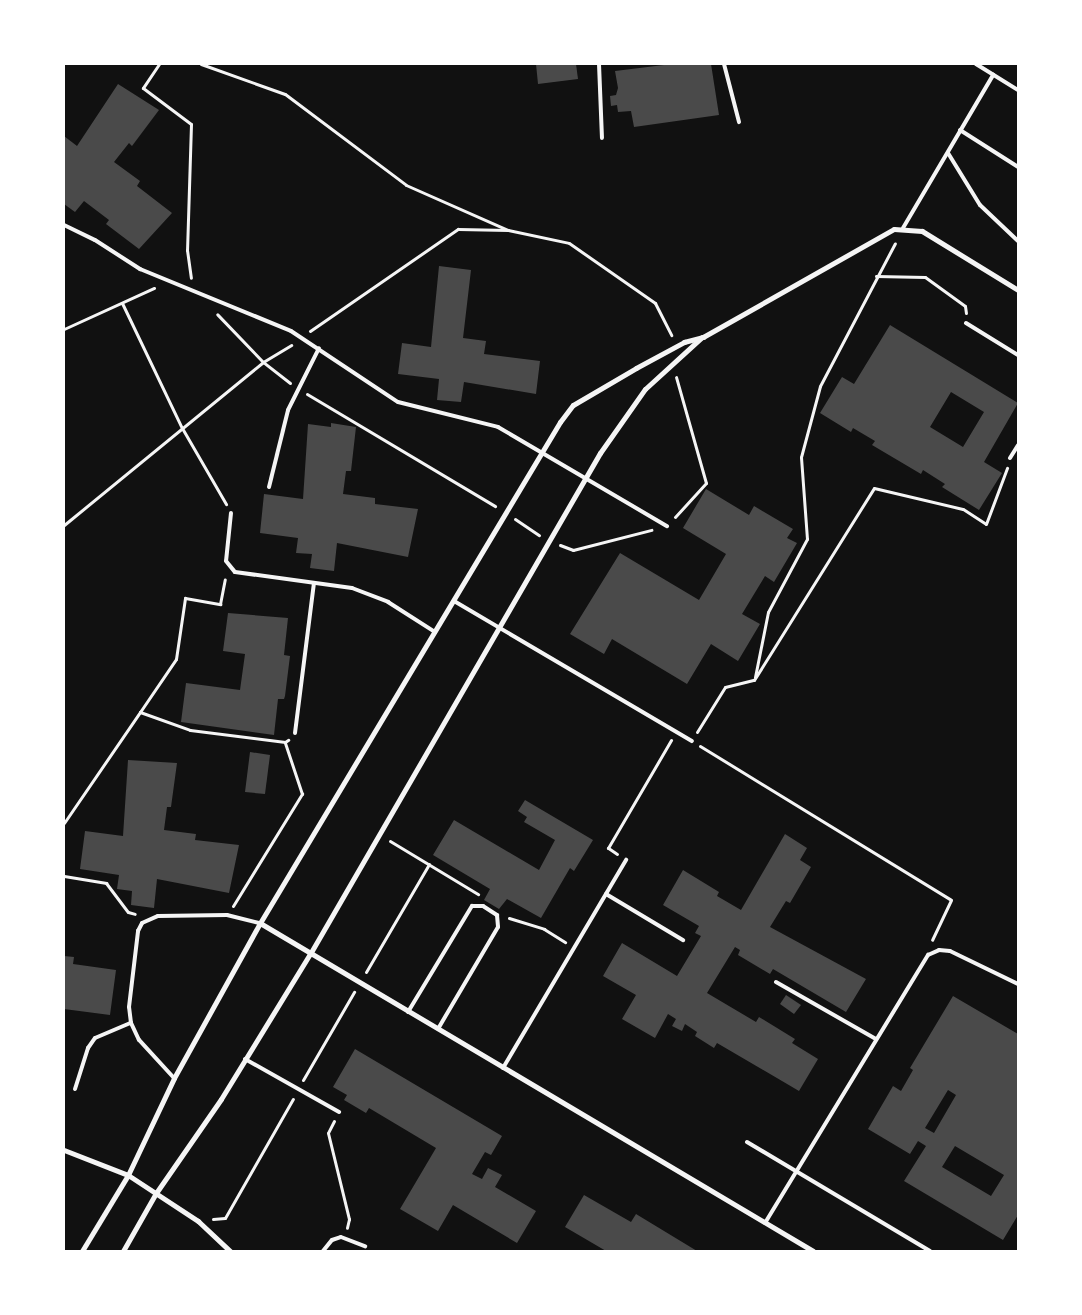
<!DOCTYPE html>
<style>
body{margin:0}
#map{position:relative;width:1082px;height:1315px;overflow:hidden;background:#111;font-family:Barlow,sans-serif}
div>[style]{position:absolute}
.building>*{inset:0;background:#4a4a4a}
.path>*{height:3px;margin:-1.5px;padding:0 1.5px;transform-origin:1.5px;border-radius:1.5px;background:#f5f5f5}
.service>*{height:4px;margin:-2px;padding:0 2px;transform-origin:2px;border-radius:2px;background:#f5f5f5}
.minor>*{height:5px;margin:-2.5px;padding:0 2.5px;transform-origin:2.5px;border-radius:2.5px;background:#f5f5f5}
span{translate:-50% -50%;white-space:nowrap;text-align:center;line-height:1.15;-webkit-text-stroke:5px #fff;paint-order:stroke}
.frame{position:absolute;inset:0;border:65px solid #fff;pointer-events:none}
</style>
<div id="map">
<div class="building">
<div style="clip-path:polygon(536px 64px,576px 64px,578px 79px,538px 84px)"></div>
<div style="clip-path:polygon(672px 64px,711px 64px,719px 115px,634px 127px,631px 111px,618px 112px,617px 105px,611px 106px,610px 96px,616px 95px,618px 88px,615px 71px)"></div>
<div style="clip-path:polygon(118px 84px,159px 110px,132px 146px,129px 143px,114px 162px,140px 181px,137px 186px,172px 213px,139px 249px,106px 224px,109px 220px,84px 201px,75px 212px,64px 204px,64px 136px,77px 146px)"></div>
<div style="clip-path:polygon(439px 266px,471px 270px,463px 338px,486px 341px,484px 354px,540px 361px,536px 394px,464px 382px,461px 402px,437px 400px,439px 379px,398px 374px,402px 343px,431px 347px)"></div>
<div style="clip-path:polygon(evenodd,890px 325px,1018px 403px,984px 462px,1002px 473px,979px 510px,942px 487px,945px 484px,923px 470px,921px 474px,872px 445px,875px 441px,853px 428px,851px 432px,820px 413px,842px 377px,854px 384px,890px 325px,951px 392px,984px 412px,963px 447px,930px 427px,951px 392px)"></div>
<div style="clip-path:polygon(331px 423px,356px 427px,351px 471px,346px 471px,343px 494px,375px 498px,375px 504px,418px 509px,408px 557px,337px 543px,334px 571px,310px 568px,312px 554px,296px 553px,298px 538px,260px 533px,264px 494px,303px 499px,308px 424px,331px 427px)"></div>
<div style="clip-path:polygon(706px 489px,749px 515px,754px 506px,793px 529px,787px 538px,797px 543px,774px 582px,765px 576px,742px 614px,760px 624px,738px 661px,711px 644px,687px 684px,612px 639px,604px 654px,570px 634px,620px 553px,699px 600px,726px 554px,683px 528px)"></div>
<div style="clip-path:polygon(228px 613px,288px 618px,284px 655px,290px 656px,285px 696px,284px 699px,278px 699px,274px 735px,181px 722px,186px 683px,240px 690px,245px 654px,223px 651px)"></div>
<div style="clip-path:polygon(250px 752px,270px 755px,265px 794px,245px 792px)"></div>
<div style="clip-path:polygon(128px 760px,177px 763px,171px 807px,167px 807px,164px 830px,196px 834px,195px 840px,239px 845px,229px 893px,157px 879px,154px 908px,131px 905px,132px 891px,117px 889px,119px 875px,80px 869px,85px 831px,123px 836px)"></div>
<div style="clip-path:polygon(525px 800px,593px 840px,574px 871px,570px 868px,541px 918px,507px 899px,499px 909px,484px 900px,490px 889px,433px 855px,454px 820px,539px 870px,555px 840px,524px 822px,527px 817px,518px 811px)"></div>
<div style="clip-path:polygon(785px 834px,807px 848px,800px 860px,811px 867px,790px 903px,786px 901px,770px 927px,866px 979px,846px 1012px,773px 969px,770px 974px,738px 955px,740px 950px,735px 947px,707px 993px,756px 1022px,759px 1017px,795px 1039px,792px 1043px,818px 1059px,799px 1091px,717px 1043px,714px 1048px,695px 1036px,697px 1032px,685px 1024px,682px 1031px,672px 1026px,676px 1019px,668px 1014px,655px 1038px,622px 1019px,636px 995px,603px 976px,622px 943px,677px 976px,701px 936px,695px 933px,699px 926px,663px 905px,683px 870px,719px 892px,717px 896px,741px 910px)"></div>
<div style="clip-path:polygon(64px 956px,74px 957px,73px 964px,116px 970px,110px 1015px,64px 1009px)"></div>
<div style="clip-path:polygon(786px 995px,801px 1005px,794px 1014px,780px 1004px)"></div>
<div style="clip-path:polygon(evenodd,953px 996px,1018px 1034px,1018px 1215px,1003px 1240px,904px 1181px,926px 1146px,918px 1141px,910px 1154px,868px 1129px,893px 1086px,901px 1091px,913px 1070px,910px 1068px,953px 996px,948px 1090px,956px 1095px,934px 1133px,925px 1128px,948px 1090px,953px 996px,955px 1146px,1004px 1175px,991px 1196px,942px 1167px,955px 1146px)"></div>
<div style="clip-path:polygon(355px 1049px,502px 1136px,491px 1155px,485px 1152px,472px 1174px,482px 1179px,488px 1168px,502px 1175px,495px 1187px,536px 1211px,517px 1243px,453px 1205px,438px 1231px,400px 1209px,436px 1148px,369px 1108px,366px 1113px,344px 1100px,347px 1095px,333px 1087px)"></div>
<div style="clip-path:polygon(584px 1195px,631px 1222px,636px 1214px,697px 1251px,606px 1251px,565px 1227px)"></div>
</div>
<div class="path">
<div style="left:159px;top:64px;width:29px;rotate:124deg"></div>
<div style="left:143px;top:88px;width:60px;rotate:36.9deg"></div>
<div style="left:191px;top:124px;width:126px;rotate:91.8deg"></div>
<div style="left:187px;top:250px;width:28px;rotate:82deg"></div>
<div style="left:201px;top:64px;width:89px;rotate:19.7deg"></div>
<div style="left:285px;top:94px;width:151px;rotate:36.9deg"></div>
<div style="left:406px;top:185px;width:111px;rotate:23.8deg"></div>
<div style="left:508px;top:230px;width:62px;rotate:12deg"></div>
<div style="left:569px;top:243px;width:105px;rotate:34.9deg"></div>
<div style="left:655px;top:303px;width:36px;rotate:63deg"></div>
<div style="left:876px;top:276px;width:49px;rotate:1.2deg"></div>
<div style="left:925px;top:277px;width:49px;rotate:35.9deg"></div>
<div style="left:965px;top:306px;width:7px;rotate:82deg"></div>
<div style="left:122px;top:303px;width:139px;rotate:64.4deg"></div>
<div style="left:182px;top:428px;width:88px;rotate:59.9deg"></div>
<div style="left:64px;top:329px;width:99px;rotate:-24.5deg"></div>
<div style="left:310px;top:331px;width:180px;rotate:-34.6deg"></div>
<div style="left:458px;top:229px;width:50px;rotate:1.1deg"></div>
<div style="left:290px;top:383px;width:34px;rotate:-142deg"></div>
<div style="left:263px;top:362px;width:33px;rotate:-31deg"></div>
<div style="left:307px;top:394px;width:219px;rotate:30.8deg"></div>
<div style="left:675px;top:517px;width:46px;rotate:-47.6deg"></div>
<div style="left:706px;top:483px;width:110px;rotate:-105.8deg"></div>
<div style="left:515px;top:519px;width:29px;rotate:34deg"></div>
<div style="left:64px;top:525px;width:257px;rotate:-39.3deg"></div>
<div style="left:263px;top:362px;width:66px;rotate:-133.8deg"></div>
<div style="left:560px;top:545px;width:14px;rotate:21deg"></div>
<div style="left:573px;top:550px;width:81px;rotate:-14.4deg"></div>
<div style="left:755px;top:677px;width:66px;rotate:-78.7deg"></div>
<div style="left:768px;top:612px;width:83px;rotate:-61.9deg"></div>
<div style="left:807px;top:539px;width:82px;rotate:-94.2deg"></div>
<div style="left:801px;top:457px;width:73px;rotate:-75deg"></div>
<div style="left:820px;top:386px;width:161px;rotate:-62.3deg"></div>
<div style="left:140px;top:712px;width:64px;rotate:-55.8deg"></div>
<div style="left:176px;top:659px;width:62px;rotate:-81.6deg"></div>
<div style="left:185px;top:598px;width:36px;rotate:10deg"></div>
<div style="left:220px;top:604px;width:25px;rotate:-79deg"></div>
<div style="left:697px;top:732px;width:53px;rotate:-58.1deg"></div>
<div style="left:725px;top:687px;width:30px;rotate:-14deg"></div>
<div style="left:754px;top:680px;width:226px;rotate:-58deg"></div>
<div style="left:874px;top:488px;width:91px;rotate:13.3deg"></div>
<div style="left:963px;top:509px;width:27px;rotate:33deg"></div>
<div style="left:986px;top:524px;width:60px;rotate:-69.4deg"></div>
<div style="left:700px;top:746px;width:294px;rotate:31.5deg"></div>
<div style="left:951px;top:900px;width:44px;rotate:115.4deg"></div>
<div style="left:64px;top:823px;width:135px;rotate:-55.6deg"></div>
<div style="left:140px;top:712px;width:53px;rotate:19.8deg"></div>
<div style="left:190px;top:730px;width:96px;rotate:7.2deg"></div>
<div style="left:285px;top:742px;width:4px;rotate:-34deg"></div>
<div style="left:390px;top:841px;width:103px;rotate:31.1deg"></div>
<div style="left:617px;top:854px;width:11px;rotate:-146deg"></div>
<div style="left:608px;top:848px;width:125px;rotate:-59.7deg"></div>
<div style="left:64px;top:876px;width:43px;rotate:9.5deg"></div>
<div style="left:106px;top:883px;width:36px;rotate:53deg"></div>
<div style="left:128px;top:912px;width:7px;rotate:16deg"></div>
<div style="left:233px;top:906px;width:132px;rotate:-58.4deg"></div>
<div style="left:302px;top:794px;width:54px;rotate:-108.4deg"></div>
<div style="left:509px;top:918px;width:37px;rotate:17deg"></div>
<div style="left:544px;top:929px;width:25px;rotate:32deg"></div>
<div style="left:366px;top:972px;width:125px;rotate:-59.7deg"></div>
<div style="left:303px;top:1080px;width:102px;rotate:-59.9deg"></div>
<div style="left:334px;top:1121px;width:13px;rotate:117deg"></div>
<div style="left:328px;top:1133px;width:89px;rotate:76.3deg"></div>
<div style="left:349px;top:1219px;width:9px;rotate:103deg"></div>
<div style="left:213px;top:1219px;width:12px;rotate:-5deg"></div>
<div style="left:225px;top:1218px;width:137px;rotate:-60.3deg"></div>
</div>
<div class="service">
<div style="left:599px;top:64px;width:74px;rotate:87.7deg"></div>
<div style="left:724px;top:64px;width:60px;rotate:75.5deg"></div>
<div style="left:976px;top:64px;width:49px;rotate:31.8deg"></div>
<div style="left:960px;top:130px;width:69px;rotate:32.5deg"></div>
<div style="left:948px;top:153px;width:61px;rotate:58.4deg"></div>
<div style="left:980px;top:205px;width:52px;rotate:43.5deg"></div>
<div style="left:64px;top:225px;width:34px;rotate:26deg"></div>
<div style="left:95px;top:240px;width:54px;rotate:32.8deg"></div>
<div style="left:140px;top:269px;width:163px;rotate:22.3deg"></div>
<div style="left:291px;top:331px;width:128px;rotate:33.6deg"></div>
<div style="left:398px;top:402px;width:103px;rotate:14deg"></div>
<div style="left:498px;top:427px;width:196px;rotate:30.4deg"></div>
<div style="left:903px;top:228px;width:178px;rotate:-59.5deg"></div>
<div style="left:966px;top:323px;width:61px;rotate:31.6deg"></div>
<div style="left:1010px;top:458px;width:15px;rotate:-58deg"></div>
<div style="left:269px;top:487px;width:79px;rotate:-76.1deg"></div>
<div style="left:288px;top:410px;width:69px;rotate:-63.4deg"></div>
<div style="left:231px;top:513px;width:48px;rotate:95.9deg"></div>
<div style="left:226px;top:561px;width:14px;rotate:51deg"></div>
<div style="left:235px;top:572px;width:118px;rotate:7.8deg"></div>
<div style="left:352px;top:588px;width:39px;rotate:21deg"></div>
<div style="left:388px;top:602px;width:56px;rotate:32.6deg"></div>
<div style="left:454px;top:601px;width:276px;rotate:30.5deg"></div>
<div style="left:295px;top:733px;width:151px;rotate:-82.8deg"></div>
<div style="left:606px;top:894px;width:90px;rotate:30.9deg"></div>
<div style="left:776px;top:982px;width:115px;rotate:29.7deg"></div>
<div style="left:408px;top:1012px;width:124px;rotate:-58.9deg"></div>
<div style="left:472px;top:906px;width:11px"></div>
<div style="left:483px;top:906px;width:17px;rotate:33deg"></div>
<div style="left:497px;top:915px;width:12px;rotate:85deg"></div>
<div style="left:498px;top:927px;width:118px;rotate:120.5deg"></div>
<div style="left:245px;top:1059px;width:108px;rotate:29.4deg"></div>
<div style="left:503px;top:1068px;width:242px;rotate:-59.4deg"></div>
<div style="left:174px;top:1078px;width:52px;rotate:-132.6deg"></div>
<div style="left:139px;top:1040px;width:19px;rotate:-115deg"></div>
<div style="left:131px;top:1023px;width:16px;rotate:-97deg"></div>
<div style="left:129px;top:1007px;width:77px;rotate:-83.2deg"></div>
<div style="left:138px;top:931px;width:9px;rotate:-63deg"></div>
<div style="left:142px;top:923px;width:17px;rotate:-24deg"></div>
<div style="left:158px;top:916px;width:69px;rotate:-0.8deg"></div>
<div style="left:227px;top:915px;width:34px;rotate:14deg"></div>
<div style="left:75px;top:1089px;width:43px;rotate:-72.4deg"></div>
<div style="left:88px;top:1048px;width:12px;rotate:-55deg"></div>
<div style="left:95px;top:1038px;width:39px;rotate:-23deg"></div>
<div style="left:747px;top:1142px;width:213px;rotate:30.8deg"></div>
<div style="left:765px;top:1223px;width:314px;rotate:-58.7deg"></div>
<div style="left:928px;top:955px;width:12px;rotate:-24deg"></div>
<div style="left:939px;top:950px;width:11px;rotate:5deg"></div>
<div style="left:950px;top:951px;width:76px;rotate:25.9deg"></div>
<div style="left:323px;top:1251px;width:14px;rotate:-51deg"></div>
<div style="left:332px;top:1240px;width:9px;rotate:-18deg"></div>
<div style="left:341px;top:1237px;width:26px;rotate:21deg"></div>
</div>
<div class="minor">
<div style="left:260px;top:923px;width:643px;rotate:30.67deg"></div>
<div style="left:64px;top:1150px;width:69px;rotate:21.3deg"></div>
<div style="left:128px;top:1175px;width:84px;rotate:33.3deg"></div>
<div style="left:198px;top:1221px;width:44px;rotate:43.2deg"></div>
<div style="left:82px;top:1251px;width:89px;rotate:-58.8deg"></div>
<div style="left:128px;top:1175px;width:107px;rotate:-64.6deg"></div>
<div style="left:174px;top:1078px;width:177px;rotate:-61deg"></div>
<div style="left:260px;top:923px;width:584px;rotate:-59.09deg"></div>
<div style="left:560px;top:422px;width:21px;rotate:-53deg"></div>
<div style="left:573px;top:405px;width:73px;rotate:-30.4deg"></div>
<div style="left:636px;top:368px;width:55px;rotate:-28.4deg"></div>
<div style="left:684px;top:342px;width:20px;rotate:-15deg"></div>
<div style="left:703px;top:337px;width:219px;rotate:-29.5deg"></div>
<div style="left:894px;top:229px;width:28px;rotate:4deg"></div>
<div style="left:922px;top:231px;width:113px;rotate:31.6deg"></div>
<div style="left:123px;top:1251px;width:67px;rotate:-60.4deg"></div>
<div style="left:156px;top:1193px;width:114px;rotate:-55.3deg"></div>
<div style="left:221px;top:1099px;width:170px;rotate:-58.5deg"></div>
<div style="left:310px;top:954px;width:579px;rotate:-59.94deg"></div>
<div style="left:600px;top:453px;width:78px;rotate:-54.9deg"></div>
<div style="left:645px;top:389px;width:77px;rotate:-42.4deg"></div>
</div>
<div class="frame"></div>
</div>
